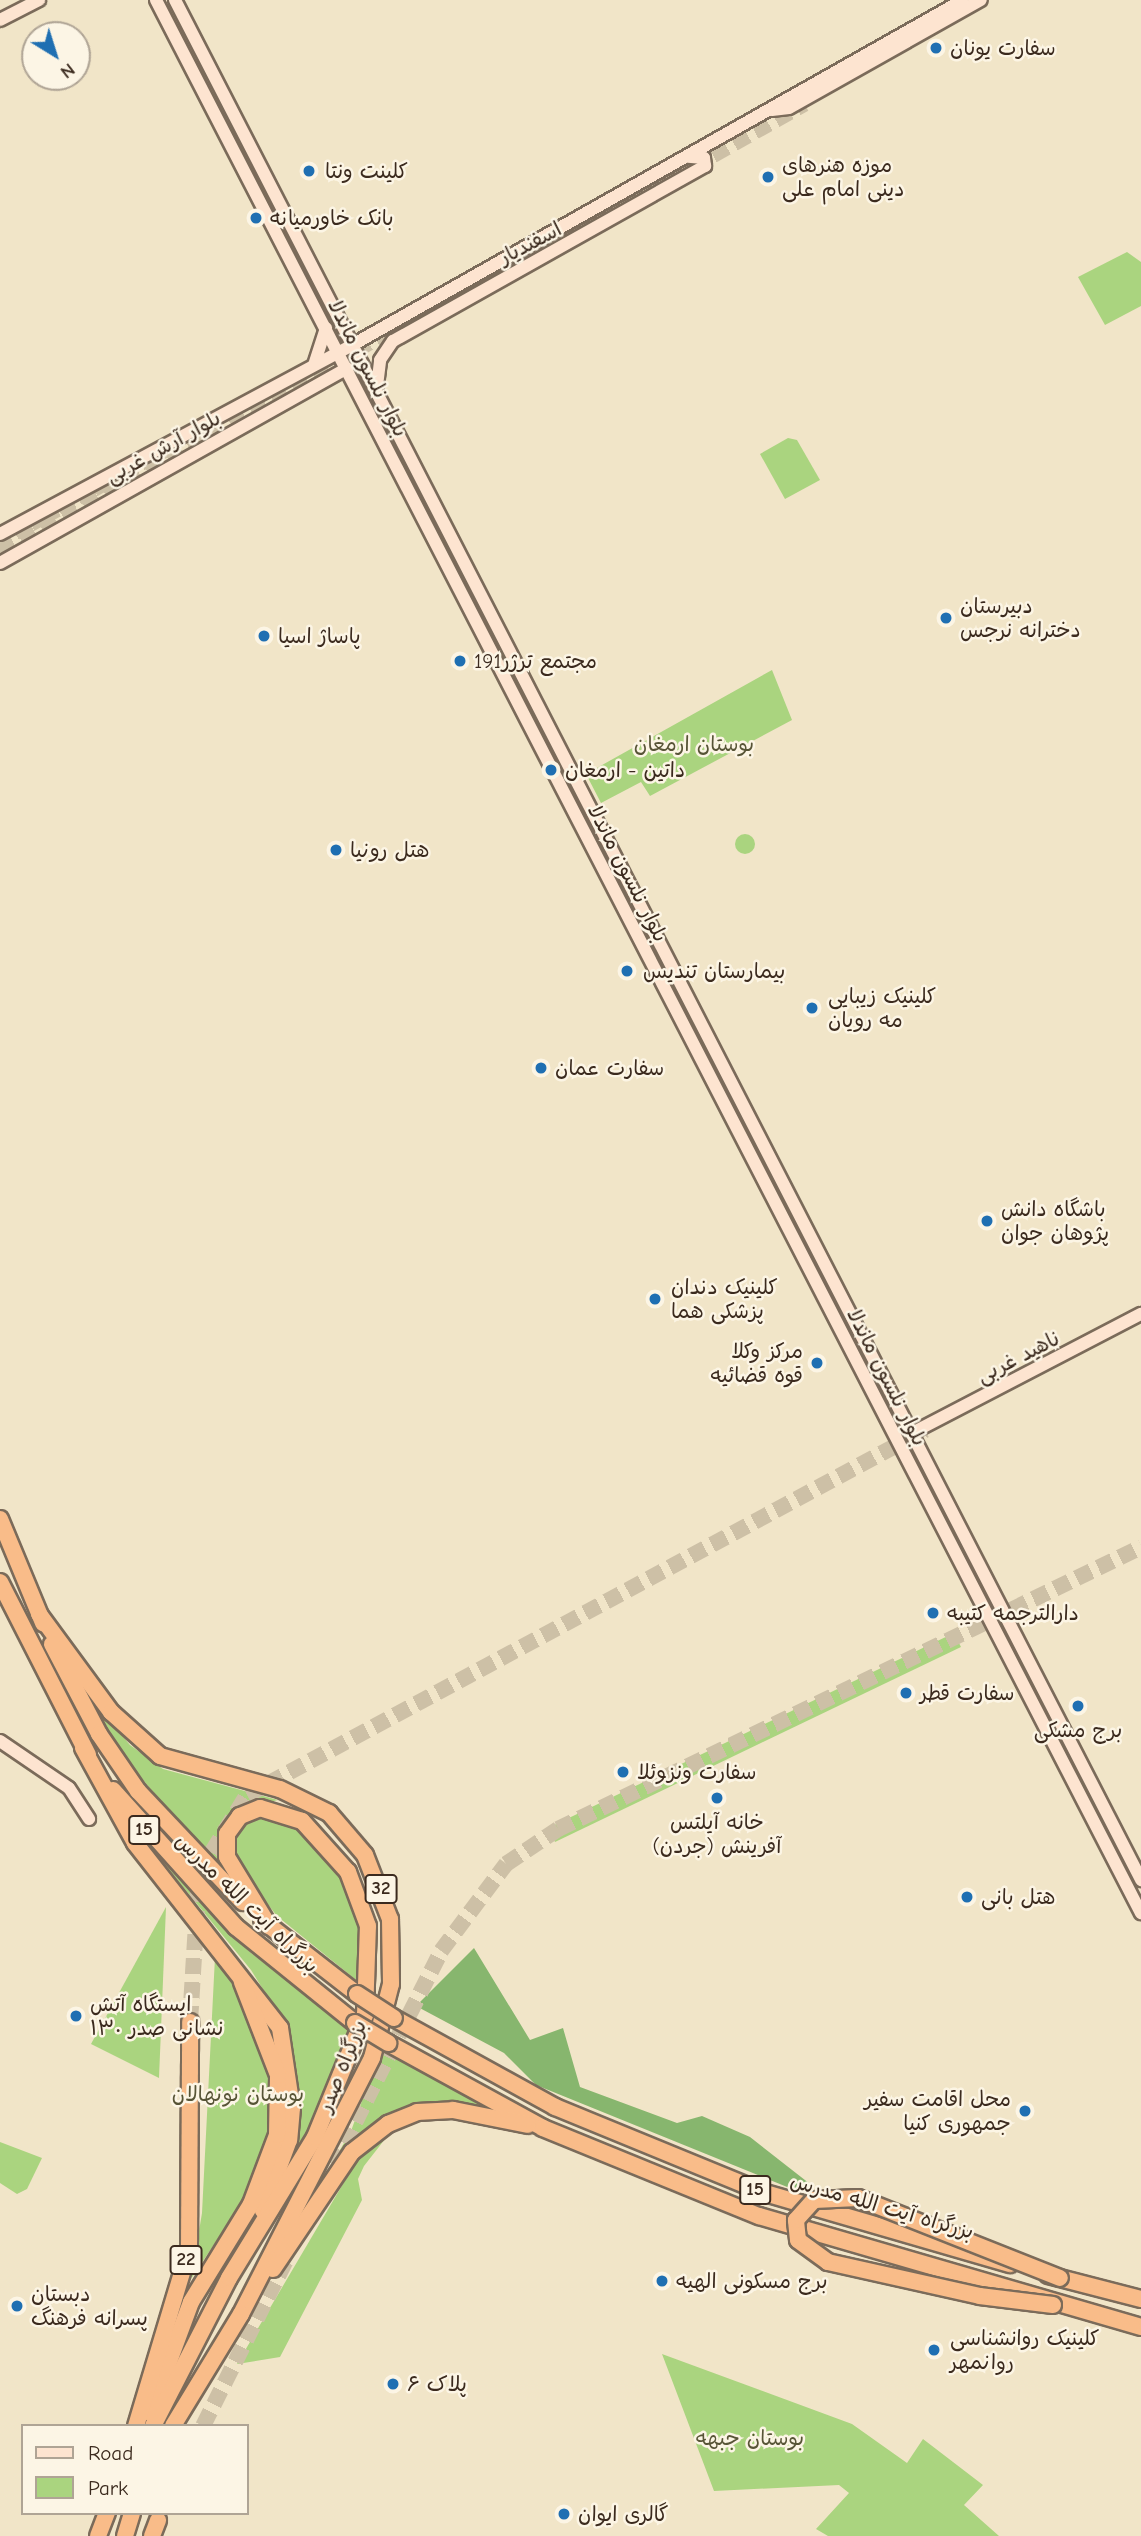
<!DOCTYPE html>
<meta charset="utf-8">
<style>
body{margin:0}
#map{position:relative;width:1141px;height:2536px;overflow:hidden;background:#f1e5c8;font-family:"Comic Neue","Playpen Sans Arabic",sans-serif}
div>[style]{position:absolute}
.green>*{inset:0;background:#aad47f}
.round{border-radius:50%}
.forest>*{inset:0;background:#87b66e}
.secondary-tunnel>*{height:12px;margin-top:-6px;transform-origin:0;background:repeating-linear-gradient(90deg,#cdc0a6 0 12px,transparent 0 18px)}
.highway-tunnel>*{height:16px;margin-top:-8px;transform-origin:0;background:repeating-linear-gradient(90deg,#cdc0a6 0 16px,transparent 0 24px)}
.roads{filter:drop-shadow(2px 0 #7b6b5a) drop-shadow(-2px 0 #7b6b5a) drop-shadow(0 2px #7b6b5a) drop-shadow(0 -2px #7b6b5a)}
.secondary>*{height:12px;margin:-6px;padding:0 6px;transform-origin:6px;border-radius:6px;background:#fde4d0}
.highway>*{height:16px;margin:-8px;padding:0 8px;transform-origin:8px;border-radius:8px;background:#f9bc89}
.bridges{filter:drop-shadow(2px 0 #7b6b5a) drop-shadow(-2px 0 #7b6b5a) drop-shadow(0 2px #7b6b5a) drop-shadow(0 -2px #7b6b5a)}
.highway-bridge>*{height:16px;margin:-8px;padding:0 8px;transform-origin:8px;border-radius:8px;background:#f9bc89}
.dots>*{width:19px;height:19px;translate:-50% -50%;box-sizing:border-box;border:4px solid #fcf5e5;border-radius:50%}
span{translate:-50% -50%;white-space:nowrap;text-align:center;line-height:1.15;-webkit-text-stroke:5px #fcf5e5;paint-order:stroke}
.shield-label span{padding:2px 5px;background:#fcf5e5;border:2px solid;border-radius:5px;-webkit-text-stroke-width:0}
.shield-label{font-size:19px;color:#3b2a1e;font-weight:700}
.poi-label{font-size:21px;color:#3b2a1e}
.left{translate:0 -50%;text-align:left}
.right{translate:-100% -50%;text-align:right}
.street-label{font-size:21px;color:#3b2a1e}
.park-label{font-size:21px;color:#575436}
.legend{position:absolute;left:21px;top:2424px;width:228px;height:91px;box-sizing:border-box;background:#fcf5e5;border:2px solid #afa495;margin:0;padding:9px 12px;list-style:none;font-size:21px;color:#3b2a1e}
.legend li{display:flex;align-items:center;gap:14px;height:35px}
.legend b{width:35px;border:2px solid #afa495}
.north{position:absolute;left:21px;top:21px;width:70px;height:70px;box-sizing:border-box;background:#fcf5e5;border:2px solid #afa495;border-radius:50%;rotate:142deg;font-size:19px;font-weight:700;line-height:28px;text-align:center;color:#3b2a1e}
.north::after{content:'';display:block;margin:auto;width:24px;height:32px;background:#1f6fb2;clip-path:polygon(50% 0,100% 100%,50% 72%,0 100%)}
</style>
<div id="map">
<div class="green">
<div style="clip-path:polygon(1127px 252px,1141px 262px,1141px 306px,1105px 325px,1078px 277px)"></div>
<div style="clip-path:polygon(788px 438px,797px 440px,820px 480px,785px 499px,760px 454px)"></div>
<div style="clip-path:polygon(772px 670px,792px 720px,650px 796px,641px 782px,601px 803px,586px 774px)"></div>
<div class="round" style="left:735px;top:834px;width:20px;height:20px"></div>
<div style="clip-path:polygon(954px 1633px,961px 1647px,555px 1842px,548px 1828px)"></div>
<div style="clip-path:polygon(82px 1688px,130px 1745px,163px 1769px,278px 1800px,238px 1809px,223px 1865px,228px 1881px,132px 1767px)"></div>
<div style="clip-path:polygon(264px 1814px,294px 1822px,328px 1852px,358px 1905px,366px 1988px,277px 1916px,237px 1865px,235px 1836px,250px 1818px)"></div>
<div style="clip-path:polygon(143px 1838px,251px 1953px,356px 2033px,278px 2192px,297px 2115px,288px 2030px,251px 1970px)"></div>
<div style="clip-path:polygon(166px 1907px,159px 2078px,91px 2044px)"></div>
<div style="clip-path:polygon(215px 1957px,251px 2012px,272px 2084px,266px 2146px,247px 2195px,191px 2279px,202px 2213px)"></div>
<div style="clip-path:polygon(381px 2049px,519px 2124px,475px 2109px,381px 2122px,278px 2256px,351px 2131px)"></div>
<div style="clip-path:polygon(396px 2125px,364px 2166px,358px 2179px,362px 2200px,280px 2357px,237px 2364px,350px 2172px,369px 2145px)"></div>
<div style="clip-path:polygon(0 2142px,42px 2158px,27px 2189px,17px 2194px,0 2183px)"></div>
<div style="clip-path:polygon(662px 2354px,852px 2424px,907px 2463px,923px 2439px,983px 2485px,964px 2505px,999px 2536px,828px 2536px,816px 2529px,849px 2493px,839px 2485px,714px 2491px)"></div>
</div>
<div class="forest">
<div style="clip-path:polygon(474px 1948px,530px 2040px,563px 2028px,580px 2087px,677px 2123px,702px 2116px,750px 2137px,810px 2184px,797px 2191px,536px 2085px,504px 2053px,416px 2006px)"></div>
</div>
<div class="secondary-tunnel">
<div style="left:0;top:543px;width:188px;rotate:-28.9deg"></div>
</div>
<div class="highway-tunnel">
<div style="left:692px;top:167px;width:129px;rotate:-29.4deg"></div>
<div style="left:0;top:552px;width:505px;rotate:-29.56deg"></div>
<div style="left:190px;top:2022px;width:149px;rotate:-86.5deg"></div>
<div style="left:199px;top:1873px;width:92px;rotate:-58.4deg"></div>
<div style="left:247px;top:1795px;width:770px;rotate:-28.3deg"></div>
<div style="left:323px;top:2186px;width:263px;rotate:-63.3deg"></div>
<div style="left:441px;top:1951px;width:109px;rotate:-53.2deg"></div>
<div style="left:506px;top:1864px;width:63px;rotate:-33.9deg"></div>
<div style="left:558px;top:1829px;width:648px;rotate:-25.81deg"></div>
<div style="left:203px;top:2426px;width:190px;rotate:-63.4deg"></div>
</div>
<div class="roads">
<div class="secondary">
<div style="left:156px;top:0;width:2152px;rotate:62.76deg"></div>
<div style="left:175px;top:0;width:2114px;rotate:62.8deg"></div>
<div style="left:0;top:20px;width:44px;rotate:-27.1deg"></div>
<div style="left:772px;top:110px;width:17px;rotate:-7deg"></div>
<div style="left:789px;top:108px;width:220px;rotate:-29.4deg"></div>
<div style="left:314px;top:365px;width:39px;rotate:-72deg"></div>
<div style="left:377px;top:386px;width:26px;rotate:-83deg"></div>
<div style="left:380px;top:360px;width:23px;rotate:-56deg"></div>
<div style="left:393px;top:341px;width:358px;rotate:-29.3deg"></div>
<div style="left:705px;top:166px;width:8px;rotate:-97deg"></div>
<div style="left:704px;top:158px;width:16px;rotate:-176deg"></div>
<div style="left:0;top:534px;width:402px;rotate:-28.2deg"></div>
<div style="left:354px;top:344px;width:699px;rotate:-29.46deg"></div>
<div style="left:0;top:563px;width:398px;rotate:-29.3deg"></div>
<div style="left:912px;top:1433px;width:258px;rotate:-27.5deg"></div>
<div style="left:0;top:1741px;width:83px;rotate:34.3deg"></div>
<div style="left:69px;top:1788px;width:37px;rotate:57deg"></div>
</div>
<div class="highway">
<div style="left:0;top:1519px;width:113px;rotate:67.5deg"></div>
<div style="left:0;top:1582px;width:194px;rotate:63deg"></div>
<div style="left:39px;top:1614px;width:122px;rotate:53.7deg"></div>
<div style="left:111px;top:1712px;width:66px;rotate:41.9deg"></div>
<div style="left:160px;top:1756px;width:124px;rotate:15.4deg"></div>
<div style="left:280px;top:1789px;width:55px;rotate:26.1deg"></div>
<div style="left:329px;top:1813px;width:55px;rotate:49.4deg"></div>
<div style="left:365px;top:1855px;width:69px;rotate:68.7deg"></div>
<div style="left:390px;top:1919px;width:65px;rotate:89.1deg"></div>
<div style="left:391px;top:1984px;width:76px;rotate:104.4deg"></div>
<div style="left:372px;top:2058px;width:288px;rotate:117.1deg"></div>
<div style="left:241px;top:2314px;width:131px;rotate:121.3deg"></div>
<div style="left:52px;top:1644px;width:102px;rotate:62.4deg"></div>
<div style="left:99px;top:1734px;width:69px;rotate:55.6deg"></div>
<div style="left:138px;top:1791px;width:153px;rotate:46.6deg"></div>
<div style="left:83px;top:1748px;width:108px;rotate:61.3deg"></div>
<div style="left:135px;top:1843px;width:235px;rotate:51.9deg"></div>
<div style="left:280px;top:2028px;width:81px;rotate:81.5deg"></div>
<div style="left:292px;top:2108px;width:32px;rotate:95deg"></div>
<div style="left:289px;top:2140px;width:75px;rotate:110.4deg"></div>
<div style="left:113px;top:1790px;width:184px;rotate:48.1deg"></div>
<div style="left:236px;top:1927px;width:153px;rotate:38.9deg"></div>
<div style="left:262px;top:1920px;width:120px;rotate:37.9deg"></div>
<div style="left:394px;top:2018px;width:184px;rotate:28.9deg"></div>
<div style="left:555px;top:2107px;width:227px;rotate:22.3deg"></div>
<div style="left:765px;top:2193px;width:255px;rotate:16.2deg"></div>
<div style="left:388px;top:2043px;width:177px;rotate:28.7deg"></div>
<div style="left:543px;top:2128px;width:233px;rotate:22.2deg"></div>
<div style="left:759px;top:2216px;width:398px;rotate:16.2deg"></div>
<div style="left:273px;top:2269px;width:141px;rotate:-56deg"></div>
<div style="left:352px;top:2152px;width:46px;rotate:-37.9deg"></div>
<div style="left:388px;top:2124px;width:31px;rotate:-22deg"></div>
<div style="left:417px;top:2112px;width:36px;rotate:-3deg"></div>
<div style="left:453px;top:2110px;width:76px;rotate:11.3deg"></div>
<div style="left:1048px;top:2275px;width:96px;rotate:14.5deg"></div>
<div style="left:150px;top:2413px;width:118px;rotate:-69.7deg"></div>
<div style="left:191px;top:2302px;width:115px;rotate:-58.5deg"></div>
<div style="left:251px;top:2204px;width:74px;rotate:-69.4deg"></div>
<div style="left:277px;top:2135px;width:60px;rotate:-89deg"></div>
<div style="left:278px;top:2075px;width:100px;rotate:-111.2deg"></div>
<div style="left:136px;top:2426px;width:185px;rotate:-73.3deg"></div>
<div style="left:189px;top:2249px;width:227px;rotate:-89.7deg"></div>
<div style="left:153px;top:2426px;width:166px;rotate:-62.8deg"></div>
<div style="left:229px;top:2278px;width:165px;rotate:-58.6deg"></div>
<div style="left:315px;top:2137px;width:132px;rotate:-67.7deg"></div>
<div style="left:365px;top:2015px;width:89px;rotate:-88.1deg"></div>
<div style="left:368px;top:1926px;width:58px;rotate:-110.3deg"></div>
<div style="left:348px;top:1872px;width:69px;rotate:-132deg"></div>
<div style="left:302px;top:1821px;width:44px;rotate:-162.8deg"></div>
<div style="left:260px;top:1808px;width:22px;rotate:158deg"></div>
<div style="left:240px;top:1816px;width:22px;rotate:126deg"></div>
<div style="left:227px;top:1834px;width:23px;rotate:90deg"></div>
<div style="left:227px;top:1857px;width:81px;rotate:58.7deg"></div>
<div style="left:98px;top:2536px;width:25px;rotate:-69deg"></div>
<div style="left:125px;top:2536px;width:24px;rotate:-73deg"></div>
<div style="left:152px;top:2536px;width:17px;rotate:-69deg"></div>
</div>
</div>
<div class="bridges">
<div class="highway-bridge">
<div style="left:357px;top:1994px;width:44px;rotate:33deg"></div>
<div style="left:355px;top:2023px;width:39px;rotate:31deg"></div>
<div style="left:1053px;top:2305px;width:74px;rotate:-173deg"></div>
<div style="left:980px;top:2296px;width:156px;rotate:-167.4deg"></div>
<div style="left:828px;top:2262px;width:37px;rotate:-144deg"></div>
<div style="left:798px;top:2240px;width:20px;rotate:-96deg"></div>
<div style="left:796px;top:2220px;width:27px;rotate:-48deg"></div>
<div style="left:814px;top:2200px;width:44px;rotate:-2.6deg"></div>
<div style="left:858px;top:2198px;width:217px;rotate:21.6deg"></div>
</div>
</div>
<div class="dots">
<div style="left:936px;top:48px;background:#1f6fb2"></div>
<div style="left:309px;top:171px;background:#1f6fb2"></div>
<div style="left:768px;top:177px;background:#1f6fb2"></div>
<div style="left:256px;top:218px;background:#1f6fb2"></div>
<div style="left:946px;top:618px;background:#1f6fb2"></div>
<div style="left:264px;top:636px;background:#1f6fb2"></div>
<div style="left:460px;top:661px;background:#1f6fb2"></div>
<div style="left:551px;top:770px;background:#1f6fb2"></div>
<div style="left:336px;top:850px;background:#1f6fb2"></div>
<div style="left:627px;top:971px;background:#1f6fb2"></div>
<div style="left:812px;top:1008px;background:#1f6fb2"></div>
<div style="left:541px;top:1068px;background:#1f6fb2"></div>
<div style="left:987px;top:1221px;background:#1f6fb2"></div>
<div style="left:655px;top:1299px;background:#1f6fb2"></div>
<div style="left:817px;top:1363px;background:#1f6fb2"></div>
<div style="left:933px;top:1613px;background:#1f6fb2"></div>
<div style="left:906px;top:1693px;background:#1f6fb2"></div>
<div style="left:1078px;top:1706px;background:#1f6fb2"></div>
<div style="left:623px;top:1772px;background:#1f6fb2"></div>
<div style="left:717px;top:1798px;background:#1f6fb2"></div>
<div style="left:967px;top:1897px;background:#1f6fb2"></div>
<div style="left:76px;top:2016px;background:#1f6fb2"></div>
<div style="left:1025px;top:2111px;background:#1f6fb2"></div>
<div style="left:662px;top:2281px;background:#1f6fb2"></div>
<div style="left:17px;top:2306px;background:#1f6fb2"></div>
<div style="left:934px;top:2350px;background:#1f6fb2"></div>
<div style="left:393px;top:2384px;background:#1f6fb2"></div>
<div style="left:564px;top:2514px;background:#1f6fb2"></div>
</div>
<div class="shield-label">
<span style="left:144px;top:1830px">15</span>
<span style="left:381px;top:1889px">32</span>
<span style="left:755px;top:2190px">15</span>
<span style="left:186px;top:2260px">22</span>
</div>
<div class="poi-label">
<span class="left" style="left:950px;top:48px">سفارت یونان</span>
<span class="left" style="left:782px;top:177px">موزه هنرهای<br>دینی امام علی</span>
<span class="left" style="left:325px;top:171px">کلینت ونتا</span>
<span class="left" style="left:270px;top:218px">بانک خاورمیانه</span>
<span class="left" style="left:960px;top:618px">دبیرستان<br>دخترانه نرجس</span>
<span class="left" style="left:278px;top:636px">پاساژ اسیا</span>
<span class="left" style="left:474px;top:661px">مجتمع ترژر191</span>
<span class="left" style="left:565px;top:770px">داتین - ارمغان</span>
<span class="left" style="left:350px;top:850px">هتل رونیا</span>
<span class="left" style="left:643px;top:971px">بیمارستان تندیس</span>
<span class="left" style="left:828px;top:1008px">کلینیک زیبایی<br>مه رویان</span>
<span class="left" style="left:555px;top:1068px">سفارت عمان</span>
<span class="left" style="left:1001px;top:1221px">باشگاه دانش<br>پژوهان جوان</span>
<span class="left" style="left:671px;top:1299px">کلینیک دندان<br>پزشکی هما</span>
<span class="right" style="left:803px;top:1363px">مرکز وکلا<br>قوه قضائیه</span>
<span class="left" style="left:947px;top:1613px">دارالترجمه کتیبه</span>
<span class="left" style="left:920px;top:1693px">سفارت قطر</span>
<span style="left:1078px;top:1730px">برج مشکی</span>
<span class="left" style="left:637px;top:1772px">سفارت ونزوئلا</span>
<span style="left:717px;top:1834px">خانه آیلتس<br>آفرینش (جردن)</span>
<span class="left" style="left:981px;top:1897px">هتل بانی</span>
<span class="left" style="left:90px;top:2016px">ایستگاه آتش<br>نشانی صدر ۱۳۰</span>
<span class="right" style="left:1011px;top:2111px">محل اقامت سفیر<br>جمهوری کنیا</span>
<span class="left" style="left:676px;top:2281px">برج مسکونی الهیه</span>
<span class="left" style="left:31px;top:2306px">دبستان<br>پسرانه فرهنگ</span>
<span class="left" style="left:950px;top:2350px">کلینیک روانشناسی<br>روانمهر</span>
<span class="left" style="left:407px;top:2384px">پلاک ۶</span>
<span class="left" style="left:578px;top:2514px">گالری ایوان</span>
</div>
<div class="street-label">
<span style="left:530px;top:243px;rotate:-28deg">اسفندیار</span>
<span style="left:368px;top:368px;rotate:63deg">بلوار نلسون ماندلا</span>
<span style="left:163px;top:447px;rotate:-29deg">بلوار آرش غربی</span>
<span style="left:628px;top:873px;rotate:63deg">بلوار نلسون ماندلا</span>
<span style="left:1018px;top:1357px;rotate:-27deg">ناهید غربی</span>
<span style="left:887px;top:1377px;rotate:63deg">بلوار نلسون ماندلا</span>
<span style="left:247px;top:1903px;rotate:44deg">بزرگراه آیت الله مدرس</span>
<span style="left:342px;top:2066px;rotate:-68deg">بزرگراه صدر</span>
<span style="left:882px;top:2206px;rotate:16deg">بزرگراه آیت الله مدرس</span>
</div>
<div class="park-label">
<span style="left:694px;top:744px">بوستان ارمغان</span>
<span style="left:238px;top:2094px">بوستان نونهالان</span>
<span style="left:750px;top:2438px">بوستان جبهه</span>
</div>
<ul class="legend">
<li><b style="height:9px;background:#fde4d0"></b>Road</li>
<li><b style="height:19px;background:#aad47f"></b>Park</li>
</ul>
<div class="north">N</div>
</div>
